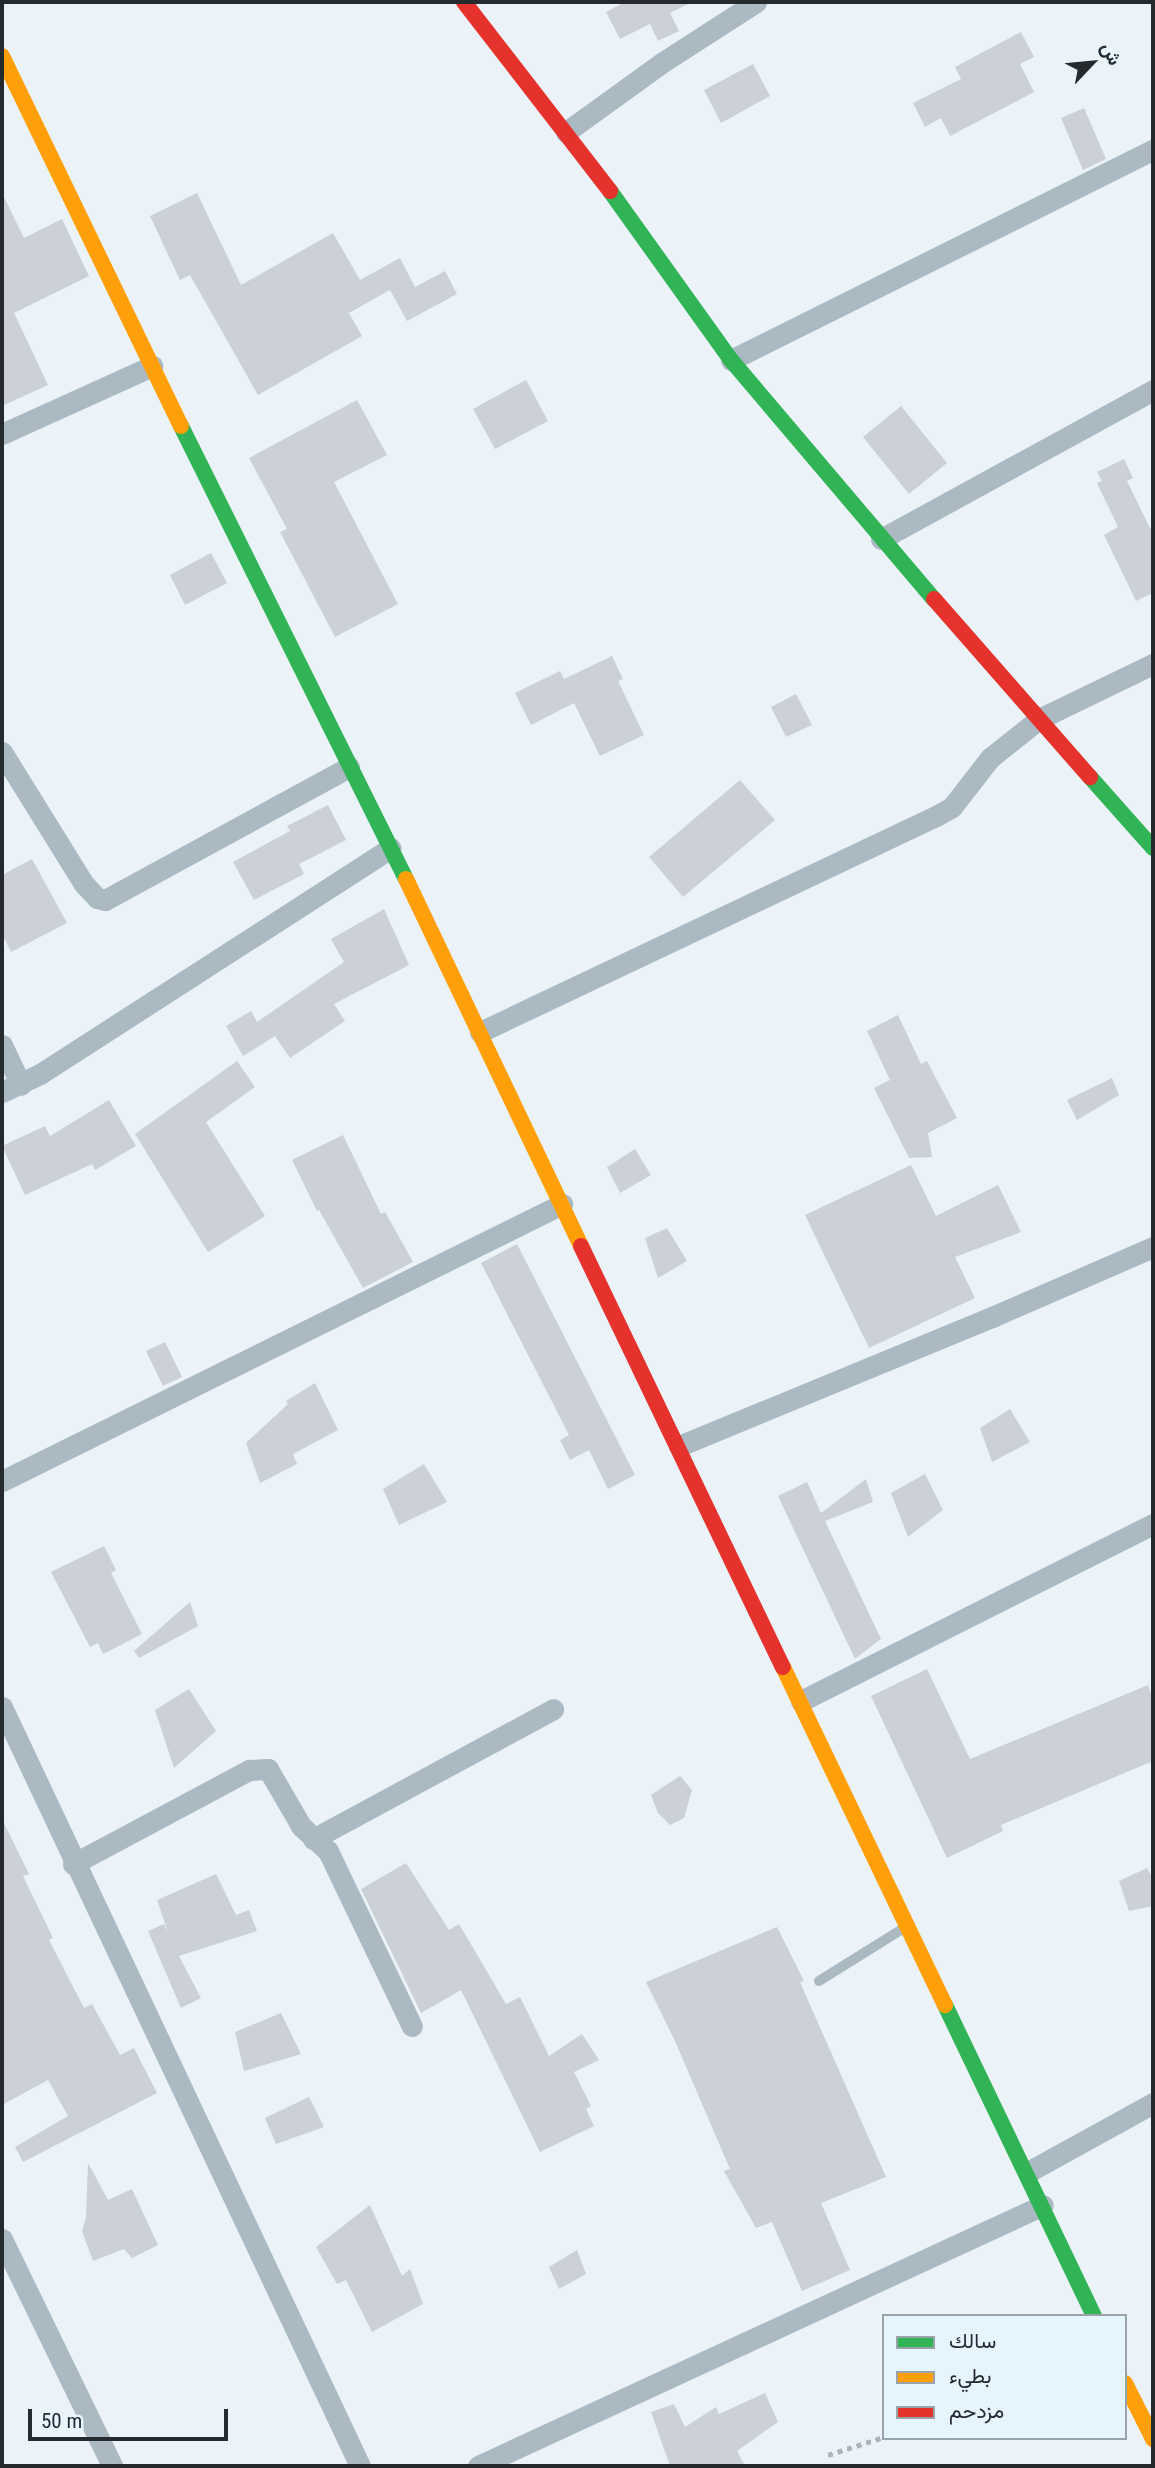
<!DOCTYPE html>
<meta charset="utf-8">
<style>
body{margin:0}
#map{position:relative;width:1155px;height:2468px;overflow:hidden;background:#ebf3f8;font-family:"Roboto Condensed",Vazirmatn,sans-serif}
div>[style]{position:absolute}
.building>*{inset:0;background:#cbd1d6}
.path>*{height:4.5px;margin-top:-2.25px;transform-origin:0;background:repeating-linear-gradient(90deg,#a9b4bc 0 5px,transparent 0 10px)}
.lane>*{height:10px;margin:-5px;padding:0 5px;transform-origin:5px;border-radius:5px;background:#aab9c2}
.street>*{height:21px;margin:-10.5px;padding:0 10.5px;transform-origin:10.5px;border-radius:10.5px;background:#aab9c2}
.fast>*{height:16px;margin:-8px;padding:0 8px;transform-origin:8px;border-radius:8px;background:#30b455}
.slow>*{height:16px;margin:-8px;padding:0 8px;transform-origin:8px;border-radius:8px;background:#ff9f0a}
.jam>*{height:16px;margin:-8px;padding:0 8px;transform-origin:8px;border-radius:8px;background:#e5322d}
span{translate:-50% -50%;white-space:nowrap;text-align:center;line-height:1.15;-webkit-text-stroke:5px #e6f4fd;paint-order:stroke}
.frame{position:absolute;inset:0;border:4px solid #242a2e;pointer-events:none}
.legend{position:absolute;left:882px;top:2314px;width:245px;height:126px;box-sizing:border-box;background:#e6f4fd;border:2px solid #98a3aa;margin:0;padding:9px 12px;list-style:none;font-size:21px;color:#242a2e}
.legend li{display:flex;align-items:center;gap:14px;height:35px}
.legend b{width:35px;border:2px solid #98a3aa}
.north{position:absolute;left:1057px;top:28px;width:70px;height:70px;-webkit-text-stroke:5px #e6f4fd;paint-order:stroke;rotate:64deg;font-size:19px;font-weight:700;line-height:28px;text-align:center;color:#242a2e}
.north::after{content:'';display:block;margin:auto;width:24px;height:32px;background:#242a2e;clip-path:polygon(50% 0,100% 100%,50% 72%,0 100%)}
.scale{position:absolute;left:28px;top:2409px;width:200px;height:32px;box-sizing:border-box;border:4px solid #242a2e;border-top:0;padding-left:9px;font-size:21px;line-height:24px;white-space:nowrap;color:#242a2e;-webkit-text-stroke:5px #e6f4fd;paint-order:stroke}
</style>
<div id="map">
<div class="building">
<div style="clip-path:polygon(625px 2px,692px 2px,670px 13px,679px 31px,658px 41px,650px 24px,620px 39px,606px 12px)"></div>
<div style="clip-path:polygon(1021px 32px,1034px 57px,1020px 64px,1034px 92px,950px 136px,941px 118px,925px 127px,913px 103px,961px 79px,955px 67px)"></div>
<div style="clip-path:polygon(753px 64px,770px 96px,721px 123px,704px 90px)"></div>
<div style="clip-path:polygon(1084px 108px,1106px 159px,1083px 170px,1061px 118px)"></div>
<div style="clip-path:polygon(2px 193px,24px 238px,62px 219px,89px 276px,14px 313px,48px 385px,2px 406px)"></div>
<div style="clip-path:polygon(197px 193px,241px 285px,333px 233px,360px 280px,400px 258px,415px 287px,445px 271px,457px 294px,407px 321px,390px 290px,349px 313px,362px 336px,258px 395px,190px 275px,180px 280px,150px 216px)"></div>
<div style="clip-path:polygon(526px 380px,548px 421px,495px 449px,473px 409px)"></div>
<div style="clip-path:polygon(357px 400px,387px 455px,334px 482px,398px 604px,335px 637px,280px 532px,287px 529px,249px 458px)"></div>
<div style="clip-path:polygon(901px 406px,947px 463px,909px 494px,863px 437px)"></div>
<div style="clip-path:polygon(1124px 459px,1133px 478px,1127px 481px,1153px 534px,1153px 593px,1136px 601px,1104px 535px,1118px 527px,1097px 483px,1102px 481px,1097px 472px)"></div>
<div style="clip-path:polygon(211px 553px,227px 583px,185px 605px,170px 575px)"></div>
<div style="clip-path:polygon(612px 656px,623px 679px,618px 681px,644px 735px,600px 756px,574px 703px,531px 725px,515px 693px,560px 671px,564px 679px)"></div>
<div style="clip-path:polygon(796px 694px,812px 725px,786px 737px,771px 707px)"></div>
<div style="clip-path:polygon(740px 780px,775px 820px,683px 897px,649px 857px)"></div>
<div style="clip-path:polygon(328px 805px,346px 840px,299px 864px,304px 874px,254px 900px,233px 862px,290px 831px,287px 826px)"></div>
<div style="clip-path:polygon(32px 859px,67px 923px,11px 952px,2px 934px,2px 875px)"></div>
<div style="clip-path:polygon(384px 909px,409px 965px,334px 1004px,345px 1021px,290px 1058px,275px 1036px,243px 1056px,226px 1026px,251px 1011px,257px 1022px,344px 962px,331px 939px)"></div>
<div style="clip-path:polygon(898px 1015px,921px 1064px,927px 1061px,957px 1118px,928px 1133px,932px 1157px,909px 1158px,874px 1088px,890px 1080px,867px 1031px)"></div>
<div style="clip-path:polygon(237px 1061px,255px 1087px,206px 1122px,265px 1216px,208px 1252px,135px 1134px)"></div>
<div style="clip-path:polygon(1112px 1078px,1119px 1095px,1077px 1120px,1067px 1100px)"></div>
<div style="clip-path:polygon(109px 1100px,136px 1146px,95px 1170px,92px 1164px,25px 1195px,2px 1146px,45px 1126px,50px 1136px)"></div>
<div style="clip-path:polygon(343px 1135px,381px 1214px,385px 1212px,413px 1262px,363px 1288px,319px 1210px,317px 1211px,292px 1160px)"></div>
<div style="clip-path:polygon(635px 1149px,651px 1175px,620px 1193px,607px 1167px)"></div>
<div style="clip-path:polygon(911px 1165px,936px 1216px,998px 1185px,1021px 1232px,955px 1257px,975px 1298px,869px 1348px,805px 1215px)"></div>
<div style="clip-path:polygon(667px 1228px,687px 1261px,658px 1278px,645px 1238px)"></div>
<div style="clip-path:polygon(517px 1244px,635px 1475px,608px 1489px,589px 1450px,570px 1460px,560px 1440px,569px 1435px,481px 1263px)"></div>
<div style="clip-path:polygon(165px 1342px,182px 1377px,163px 1386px,146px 1351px)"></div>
<div style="clip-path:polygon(315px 1383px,338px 1430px,293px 1454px,297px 1464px,260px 1483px,246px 1443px,288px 1404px,286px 1401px)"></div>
<div style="clip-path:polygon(1010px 1409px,1030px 1442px,992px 1462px,980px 1428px)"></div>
<div style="clip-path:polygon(424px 1464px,447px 1502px,399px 1525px,383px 1489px)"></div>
<div style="clip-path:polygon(925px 1474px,943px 1510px,908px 1537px,891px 1493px)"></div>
<div style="clip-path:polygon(866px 1479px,873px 1502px,825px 1521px,881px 1639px,855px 1659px,778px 1496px,807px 1482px,821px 1513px)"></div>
<div style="clip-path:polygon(104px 1546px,116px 1570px,111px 1573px,142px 1634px,103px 1654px,98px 1643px,90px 1647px,51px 1572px)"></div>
<div style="clip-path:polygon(190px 1602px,198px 1626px,139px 1658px,134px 1651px)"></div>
<div style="clip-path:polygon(927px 1669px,970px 1759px,1148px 1685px,1153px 1698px,1153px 1761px,1001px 1825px,1003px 1831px,947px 1858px,871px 1696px)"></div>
<div style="clip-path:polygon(189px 1689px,216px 1731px,174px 1768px,155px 1710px)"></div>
<div style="clip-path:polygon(680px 1776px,692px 1790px,684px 1818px,670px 1825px,658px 1813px,651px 1795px)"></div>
<div style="clip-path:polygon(2px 1819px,29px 1874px,23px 1876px,53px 1938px,49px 1940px,84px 2008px,92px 2004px,120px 2055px,134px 2048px,157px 2093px,23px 2162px,15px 2147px,68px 2116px,48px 2080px,2px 2105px)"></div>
<div style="clip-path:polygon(406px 1863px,449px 1930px,459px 1924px,506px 2004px,520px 1997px,549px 2056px,582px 2034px,599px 2060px,574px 2072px,591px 2106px,586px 2109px,594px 2126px,540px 2152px,461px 1990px,421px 2013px,361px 1889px)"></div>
<div style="clip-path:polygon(1147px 1868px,1153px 1879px,1153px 1906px,1129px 1911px,1119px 1881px)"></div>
<div style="clip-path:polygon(216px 1874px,236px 1915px,249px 1910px,257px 1931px,179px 1956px,201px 1998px,181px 2008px,148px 1931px,164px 1924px,168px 1932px,157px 1900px)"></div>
<div style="clip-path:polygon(777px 1927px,804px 1981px,800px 1982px,886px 2177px,821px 2203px,850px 2270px,802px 2291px,772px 2222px,756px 2228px,724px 2171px,730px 2169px,675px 2041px,646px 1982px)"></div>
<div style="clip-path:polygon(281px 2013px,301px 2054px,244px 2071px,235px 2032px)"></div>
<div style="clip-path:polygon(309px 2097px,324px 2127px,276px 2144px,265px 2118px)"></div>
<div style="clip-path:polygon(88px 2163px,108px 2200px,132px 2189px,158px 2245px,132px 2258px,124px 2249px,93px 2261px,82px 2231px,86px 2218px)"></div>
<div style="clip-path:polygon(370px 2205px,402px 2276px,410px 2269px,423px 2304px,372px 2332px,346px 2280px,337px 2284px,316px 2247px)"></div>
<div style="clip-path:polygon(577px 2250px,586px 2274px,559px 2289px,549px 2267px)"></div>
<div style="clip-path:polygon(765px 2393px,778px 2422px,737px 2451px,745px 2466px,670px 2466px,651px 2412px,674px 2404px,685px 2427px,716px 2407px,719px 2414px)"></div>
</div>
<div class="path">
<div style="left:828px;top:2455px;width:59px;rotate:-17.8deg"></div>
</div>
<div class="lane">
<div style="left:819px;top:1981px;width:104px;rotate:-32deg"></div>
</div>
<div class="street">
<div style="left:566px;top:132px;width:120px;rotate:-35.8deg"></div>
<div style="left:663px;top:62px;width:111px;rotate:-32.8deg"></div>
<div style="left:731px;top:360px;width:471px;rotate:-26.5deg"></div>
<div style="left:2px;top:434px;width:165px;rotate:-24.4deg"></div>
<div style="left:881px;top:539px;width:310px;rotate:-28.7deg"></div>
<div style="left:2px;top:752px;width:155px;rotate:58.2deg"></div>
<div style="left:84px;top:884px;width:19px;rotate:47deg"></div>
<div style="left:97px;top:898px;width:8px;rotate:14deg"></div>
<div style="left:105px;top:900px;width:278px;rotate:-28.6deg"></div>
<div style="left:480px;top:1032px;width:505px;rotate:-25.35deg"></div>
<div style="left:936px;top:816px;width:18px;rotate:-29deg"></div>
<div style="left:952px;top:807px;width:62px;rotate:-52.2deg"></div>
<div style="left:990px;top:758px;width:63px;rotate:-38.5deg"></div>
<div style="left:1039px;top:719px;width:127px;rotate:-25.8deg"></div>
<div style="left:2px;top:1045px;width:44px;rotate:64.6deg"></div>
<div style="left:2px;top:1092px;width:42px;rotate:-25.3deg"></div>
<div style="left:40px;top:1074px;width:417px;rotate:-32.8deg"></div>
<div style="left:679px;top:1446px;width:339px;rotate:-22.4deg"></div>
<div style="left:992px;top:1317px;width:176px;rotate:-23.5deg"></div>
<div style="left:2px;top:1481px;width:625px;rotate:-26.32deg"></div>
<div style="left:801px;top:1701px;width:394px;rotate:-26.7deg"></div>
<div style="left:2px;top:1707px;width:839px;rotate:64.75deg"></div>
<div style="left:313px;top:1839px;width:273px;rotate:-28.4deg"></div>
<div style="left:73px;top:1864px;width:200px;rotate:-28.1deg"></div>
<div style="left:249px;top:1770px;width:19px;rotate:-3deg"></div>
<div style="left:268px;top:1769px;width:66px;rotate:59.9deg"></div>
<div style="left:301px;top:1826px;width:37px;rotate:43deg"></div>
<div style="left:328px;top:1851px;width:194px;rotate:64.4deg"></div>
<div style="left:1028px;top:2172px;width:143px;rotate:-28.9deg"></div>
<div style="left:2px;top:2239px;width:252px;rotate:64.1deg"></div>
<div style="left:478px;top:2466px;width:622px;rotate:-24.79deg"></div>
</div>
<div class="fast">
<div style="left:610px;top:191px;width:208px;rotate:54.4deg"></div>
<div style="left:731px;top:360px;width:314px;rotate:49.7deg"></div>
<div style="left:181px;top:426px;width:506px;rotate:63.59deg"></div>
<div style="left:1090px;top:777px;width:95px;rotate:48.4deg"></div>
<div style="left:945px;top:2005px;width:345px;rotate:64.4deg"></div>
</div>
<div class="slow">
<div style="left:2px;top:56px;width:411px;rotate:64.2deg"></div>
<div style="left:406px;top:879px;width:407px;rotate:64.5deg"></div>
<div style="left:783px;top:1667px;width:375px;rotate:64.4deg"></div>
<div style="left:1125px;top:2383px;width:63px;rotate:63.4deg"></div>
</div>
<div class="jam">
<div style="left:464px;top:2px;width:239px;rotate:52.3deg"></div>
<div style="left:934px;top:599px;width:237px;rotate:48.8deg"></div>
<div style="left:581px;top:1246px;width:467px;rotate:64.4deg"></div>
</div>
<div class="frame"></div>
<ul class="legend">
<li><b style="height:9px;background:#30b455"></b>سالك</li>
<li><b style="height:9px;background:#ff9f0a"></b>بطيء</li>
<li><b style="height:9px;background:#e5322d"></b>مزدحم</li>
</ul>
<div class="north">ش</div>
<div class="scale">50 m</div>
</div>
